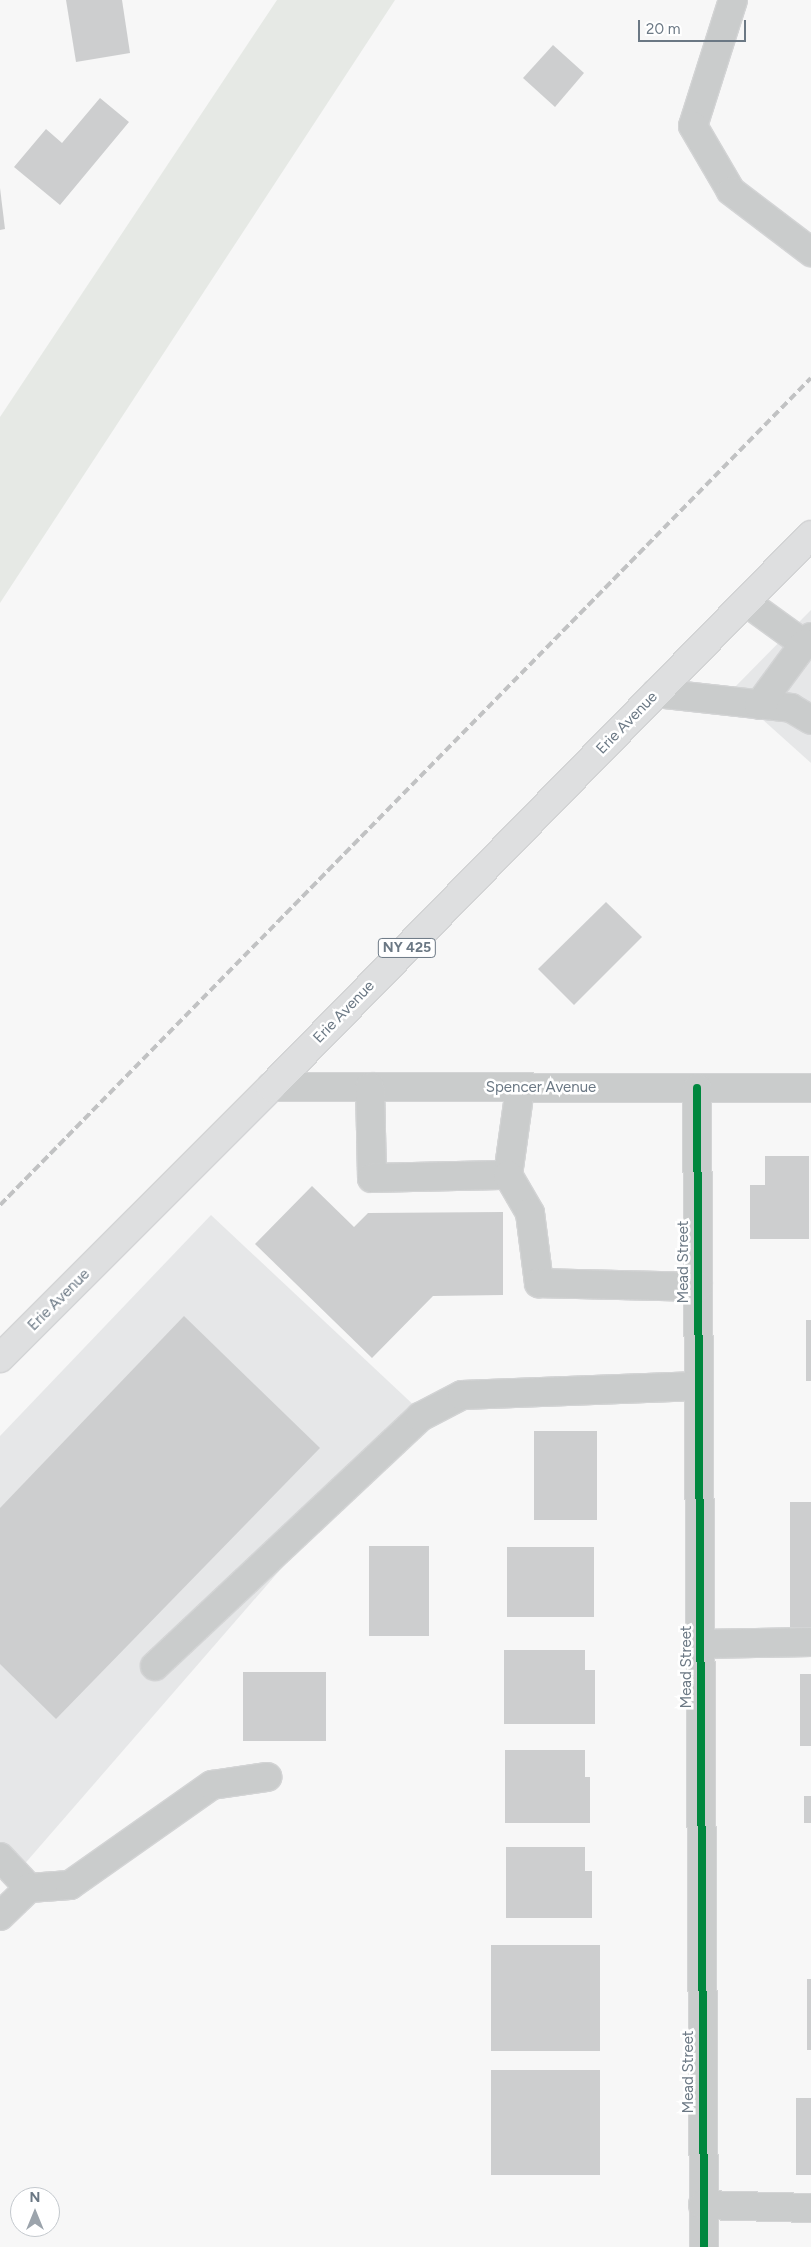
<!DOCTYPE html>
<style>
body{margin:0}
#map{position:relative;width:811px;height:2247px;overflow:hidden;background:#f7f7f7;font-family:Figtree,sans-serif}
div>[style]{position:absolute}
.built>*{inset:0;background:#e6e7e8}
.green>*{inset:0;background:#e6e9e5}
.building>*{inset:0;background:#cdcecf}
.roads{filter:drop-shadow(1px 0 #d3d4d5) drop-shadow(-1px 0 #d3d4d5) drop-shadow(0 1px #d3d4d5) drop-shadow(0 -1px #d3d4d5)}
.minor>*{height:28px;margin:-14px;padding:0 14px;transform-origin:14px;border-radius:14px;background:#cacccc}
.major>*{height:28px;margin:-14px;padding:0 14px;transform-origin:14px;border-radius:14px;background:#dedfe0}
.rail>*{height:4px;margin-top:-2px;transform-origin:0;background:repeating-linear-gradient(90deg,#c1c2c3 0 8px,transparent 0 12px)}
.cycleway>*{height:8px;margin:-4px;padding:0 4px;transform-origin:4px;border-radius:4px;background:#00873e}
span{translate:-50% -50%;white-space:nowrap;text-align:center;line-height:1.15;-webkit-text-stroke:5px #fff;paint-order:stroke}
.shield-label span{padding:1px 4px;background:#fff;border:1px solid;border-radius:4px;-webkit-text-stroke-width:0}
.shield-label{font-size:14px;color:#6b7884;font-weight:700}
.street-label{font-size:15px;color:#6b7884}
.north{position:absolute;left:10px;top:2187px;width:50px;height:50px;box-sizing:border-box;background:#fff;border:1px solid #c4c9ce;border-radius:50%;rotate:0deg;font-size:14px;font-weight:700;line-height:20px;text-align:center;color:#6b7884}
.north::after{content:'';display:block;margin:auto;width:18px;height:22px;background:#9ca4ac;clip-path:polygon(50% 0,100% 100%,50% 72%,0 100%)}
.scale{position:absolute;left:638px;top:20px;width:108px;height:22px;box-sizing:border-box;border:2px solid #6b7884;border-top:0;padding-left:6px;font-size:15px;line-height:18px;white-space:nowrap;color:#6b7884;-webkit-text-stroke:4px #fff;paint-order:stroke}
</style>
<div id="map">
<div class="built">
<div style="clip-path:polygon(811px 610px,811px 763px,731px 691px)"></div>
<div style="clip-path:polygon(211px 1215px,419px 1410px,8px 1883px,0 1875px,0 1436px)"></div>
</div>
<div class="green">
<div style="clip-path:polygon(277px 0,395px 0,0 603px,0 417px)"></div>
</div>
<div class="building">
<div style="clip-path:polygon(66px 0,122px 0,130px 53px,76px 62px)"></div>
<div style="clip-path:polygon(553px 45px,584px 73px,555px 107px,523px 78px)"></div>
<div style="clip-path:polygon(100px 98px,129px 122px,60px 205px,14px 167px,46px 129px,62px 143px)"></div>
<div style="clip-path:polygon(0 188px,5px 229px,0 230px)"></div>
<div style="clip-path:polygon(606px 902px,642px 937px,574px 1005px,538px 969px)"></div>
<div style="clip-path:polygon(765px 1156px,809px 1156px,809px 1239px,750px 1239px,750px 1185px,765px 1185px)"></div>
<div style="clip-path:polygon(312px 1186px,354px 1227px,368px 1213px,503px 1212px,503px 1295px,433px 1296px,372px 1358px,255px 1244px)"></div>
<div style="clip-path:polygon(184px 1316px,320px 1448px,56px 1719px,0 1664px,0 1508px)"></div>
<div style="clip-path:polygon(806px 1320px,811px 1320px,811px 1381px,806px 1381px)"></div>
<div style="clip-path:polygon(534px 1431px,597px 1431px,597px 1520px,534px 1520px)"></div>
<div style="clip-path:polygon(790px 1502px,811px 1502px,811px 1628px,790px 1628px)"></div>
<div style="clip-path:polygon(369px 1546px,429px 1546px,429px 1636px,369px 1636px)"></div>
<div style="clip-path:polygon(507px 1547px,594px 1547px,594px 1617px,507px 1617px)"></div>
<div style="clip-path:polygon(504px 1650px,585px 1650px,585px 1670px,595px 1670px,595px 1724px,504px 1724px)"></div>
<div style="clip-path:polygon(243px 1672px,326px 1672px,326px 1741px,243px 1741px)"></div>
<div style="clip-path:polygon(800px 1674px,811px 1674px,811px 1746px,800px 1746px)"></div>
<div style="clip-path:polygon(505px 1750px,585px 1750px,585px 1777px,590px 1777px,590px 1823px,505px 1823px)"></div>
<div style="clip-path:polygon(804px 1796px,811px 1796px,811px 1823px,804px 1823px)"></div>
<div style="clip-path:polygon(506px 1847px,585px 1847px,585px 1871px,592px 1871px,592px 1918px,506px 1918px)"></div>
<div style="clip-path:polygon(491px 1945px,600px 1945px,600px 2051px,491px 2051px)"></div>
<div style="clip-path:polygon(807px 1979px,811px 1979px,811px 2050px,807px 2050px)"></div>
<div style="clip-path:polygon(491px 2070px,600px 2070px,600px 2175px,491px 2175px)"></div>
<div style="clip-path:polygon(796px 2098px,811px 2098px,811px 2175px,796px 2175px)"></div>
</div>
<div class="roads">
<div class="minor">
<div style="left:733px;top:0;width:132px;rotate:107.6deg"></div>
<div style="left:693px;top:126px;width:75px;rotate:59.7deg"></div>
<div style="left:731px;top:191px;width:101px;rotate:37.3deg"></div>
<div style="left:746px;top:602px;width:72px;rotate:35.9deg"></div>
<div style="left:804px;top:644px;width:10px;rotate:-45deg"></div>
<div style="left:656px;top:693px;width:136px;rotate:6.3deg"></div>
<div style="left:791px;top:708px;width:23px;rotate:31deg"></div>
<div style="left:759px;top:705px;width:76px;rotate:-53.6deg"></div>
<div style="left:271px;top:1087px;width:540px;rotate:0.11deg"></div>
<div style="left:370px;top:1087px;width:91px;rotate:88.7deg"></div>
<div style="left:372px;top:1178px;width:136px;rotate:-1.3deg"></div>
<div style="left:508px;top:1175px;width:88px;rotate:-82.1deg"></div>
<div style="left:697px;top:1088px;width:1159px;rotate:89.65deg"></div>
<div style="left:508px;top:1175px;width:44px;rotate:59.9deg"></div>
<div style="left:530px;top:1213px;width:71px;rotate:82.7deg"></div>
<div style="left:539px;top:1283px;width:159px;rotate:1.4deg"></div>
<div style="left:700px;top:1644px;width:111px;rotate:-1deg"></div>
<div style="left:155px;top:1666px;width:364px;rotate:-43.2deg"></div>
<div style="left:420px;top:1417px;width:47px;rotate:-27.6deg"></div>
<div style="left:462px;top:1395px;width:237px;rotate:-2.2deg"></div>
<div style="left:0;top:1857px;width:42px;rotate:46.9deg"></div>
<div style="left:29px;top:1888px;width:41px;rotate:-4.2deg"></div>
<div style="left:70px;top:1885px;width:174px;rotate:-35.2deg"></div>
<div style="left:212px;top:1785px;width:56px;rotate:-8.3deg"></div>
<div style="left:0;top:1916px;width:40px;rotate:-44deg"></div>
<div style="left:703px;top:2205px;width:108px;rotate:1.6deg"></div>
</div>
<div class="major">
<div style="left:0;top:1358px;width:383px;rotate:-45deg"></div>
<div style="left:271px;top:1087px;width:772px;rotate:-45.63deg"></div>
</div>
</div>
<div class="rail">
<div style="left:0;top:1205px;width:1158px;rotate:-45.56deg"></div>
</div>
<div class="cycleway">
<div style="left:697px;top:1088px;width:1159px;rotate:89.65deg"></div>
</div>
<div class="shield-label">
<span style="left:407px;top:948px">NY 425</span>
</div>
<div class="street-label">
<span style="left:627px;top:723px;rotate:-46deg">Erie Avenue</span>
<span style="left:344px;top:1012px;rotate:-46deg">Erie Avenue</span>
<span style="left:541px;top:1088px">Spencer Avenue</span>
<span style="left:684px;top:1262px;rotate:-90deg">Mead Street</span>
<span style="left:59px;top:1300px;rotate:-45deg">Erie Avenue</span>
<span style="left:687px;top:1667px;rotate:-90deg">Mead Street</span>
<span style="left:689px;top:2072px;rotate:-90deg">Mead Street</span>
</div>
<div class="north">N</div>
<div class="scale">20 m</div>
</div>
